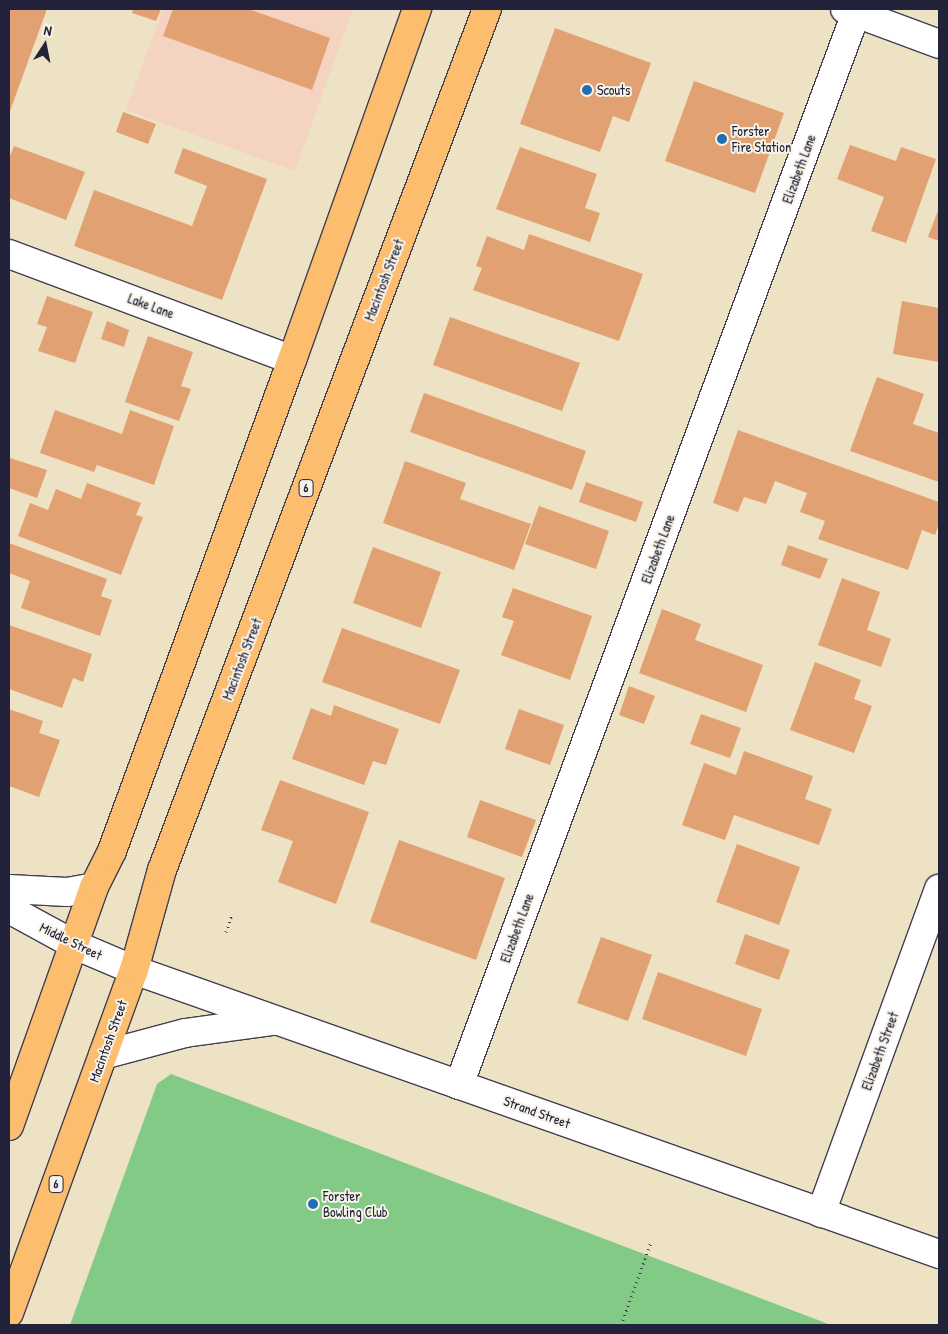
<!DOCTYPE html>
<style>
body{margin:0}
#map{position:relative;width:948px;height:1334px;overflow:hidden;background:#eee2c4;font-family:"Patrick Hand",sans-serif}
div>[style]{position:absolute}
.built>*{inset:0;background:#f4d3c0}
.green>*{inset:0;background:#82ca86}
.building>*{inset:0;background:#e1a173}
.path>*{height:3px;margin-top:-1.5px;transform-origin:0;background:repeating-linear-gradient(90deg,#413f50 0 1px,transparent 0 5px)}
.roads{filter:drop-shadow(1px 0 #413f50) drop-shadow(-1px 0 #413f50) drop-shadow(0 1px #413f50) drop-shadow(0 -1px #413f50)}
.minor>*{height:28px;margin:-14px;padding:0 14px;transform-origin:14px;border-radius:14px;background:#fff}
.major>*{height:28px;margin:-14px;padding:0 14px;transform-origin:14px;border-radius:14px;background:#fcbd6f}
.dots>*{width:14px;height:14px;translate:-50% -50%;box-sizing:border-box;border:2px solid #f7f3e8;border-radius:50%}
span{translate:-50% -50%;white-space:nowrap;text-align:center;line-height:1.15;-webkit-text-stroke:4px #f7f3e8;paint-order:stroke}
.shield-label span{padding:1px 4px;background:#f7f3e8;border:1px solid;border-radius:4px;-webkit-text-stroke-width:0}
.shield-label{font-size:12px;color:#22223b;font-weight:700}
.poi-label{font-size:14px;color:#22223b}
.left{translate:0 -50%;text-align:left}
.street-label{font-size:14px;color:#22223b}
.frame{position:absolute;inset:0;border:10px solid #22223b;pointer-events:none}
.north{position:absolute;left:20px;top:20px;width:50px;height:50px;-webkit-text-stroke:4px #f7f3e8;paint-order:stroke;rotate:11deg;font-size:14px;font-weight:700;line-height:20px;text-align:center;color:#22223b}
.north::after{content:'';display:block;margin:auto;width:18px;height:22px;background:#22223b;clip-path:polygon(50% 0,100% 100%,50% 72%,0 100%)}
</style>
<div id="map">
<div class="built">
<div style="clip-path:polygon(163px 9px,353px 9px,295px 171px,126px 110px)"></div>
</div>
<div class="green">
<div style="clip-path:polygon(171px 1074px,831px 1325px,70px 1325px,157px 1084px)"></div>
</div>
<div class="building">
<div style="clip-path:polygon(9px 9px,47px 9px,9px 114px)"></div>
<div style="clip-path:polygon(133px 9px,161px 9px,156px 21px,132px 13px)"></div>
<div style="clip-path:polygon(173px 9px,248px 9px,330px 38px,312px 90px,163px 36px)"></div>
<div style="clip-path:polygon(555px 28px,651px 63px,629px 122px,613px 116px,600px 152px,520px 124px)"></div>
<div style="clip-path:polygon(694px 81px,784px 113px,755px 193px,665px 161px)"></div>
<div style="clip-path:polygon(123px 112px,156px 124px,148px 144px,116px 132px)"></div>
<div style="clip-path:polygon(850px 145px,896px 161px,901px 147px,936px 159px,906px 243px,871px 231px,884px 197px,837px 179px)"></div>
<div style="clip-path:polygon(14px 146px,85px 172px,66px 220px,9px 198px,9px 159px)"></div>
<div style="clip-path:polygon(520px 147px,597px 174px,585px 208px,600px 213px,590px 242px,496px 209px)"></div>
<div style="clip-path:polygon(183px 148px,267px 179px,222px 300px,74px 246px,94px 190px,192px 226px,207px 186px,174px 173px)"></div>
<div style="clip-path:polygon(939px 208px,939px 241px,928px 237px)"></div>
<div style="clip-path:polygon(529px 234px,643px 274px,619px 341px,473px 290px,482px 268px,476px 266px,487px 236px,524px 250px)"></div>
<div style="clip-path:polygon(47px 296px,93px 312px,75px 363px,38px 351px,47px 327px,37px 324px)"></div>
<div style="clip-path:polygon(902px 301px,939px 308px,939px 362px,893px 354px)"></div>
<div style="clip-path:polygon(450px 317px,580px 363px,562px 411px,433px 365px)"></div>
<div style="clip-path:polygon(107px 321px,129px 330px,124px 347px,101px 339px)"></div>
<div style="clip-path:polygon(148px 336px,193px 352px,181px 386px,191px 389px,179px 421px,125px 402px)"></div>
<div style="clip-path:polygon(877px 377px,924px 394px,913px 424px,939px 433px,939px 482px,850px 451px)"></div>
<div style="clip-path:polygon(424px 393px,586px 451px,572px 490px,410px 432px)"></div>
<div style="clip-path:polygon(55px 410px,122px 434px,130px 410px,174px 426px,154px 485px,97px 465px,94px 472px,40px 453px)"></div>
<div style="clip-path:polygon(738px 430px,939px 502px,939px 523px,935px 535px,922px 530px,908px 570px,818px 539px,825px 521px,800px 512px,807px 493px,775px 481px,766px 504px,744px 497px,738px 512px,713px 503px)"></div>
<div style="clip-path:polygon(10px 458px,47px 470px,37px 498px,9px 488px)"></div>
<div style="clip-path:polygon(405px 461px,466px 483px,460px 499px,531px 524px,514px 570px,383px 523px)"></div>
<div style="clip-path:polygon(586px 482px,643px 502px,636px 522px,579px 502px)"></div>
<div style="clip-path:polygon(87px 483px,141px 503px,136px 515px,143px 517px,121px 575px,18px 536px,30px 503px,48px 510px,56px 489px,81px 499px)"></div>
<div style="clip-path:polygon(539px 506px,609px 531px,596px 569px,525px 544px)"></div>
<div style="clip-path:polygon(9px 543px,107px 579px,101px 596px,112px 600px,100px 636px,21px 608px,30px 581px,9px 573px)"></div>
<div style="clip-path:polygon(788px 545px,828px 559px,820px 579px,781px 565px)"></div>
<div style="clip-path:polygon(373px 547px,441px 572px,421px 628px,353px 603px)"></div>
<div style="clip-path:polygon(842px 578px,880px 592px,867px 630px,891px 639px,881px 667px,818px 645px)"></div>
<div style="clip-path:polygon(513px 588px,592px 616px,570px 680px,501px 655px,514px 621px,502px 617px)"></div>
<div style="clip-path:polygon(662px 609px,701px 624px,695px 640px,763px 665px,746px 712px,639px 673px)"></div>
<div style="clip-path:polygon(9px 625px,92px 654px,83px 682px,73px 678px,62px 708px,9px 689px)"></div>
<div style="clip-path:polygon(342px 628px,460px 670px,440px 724px,322px 682px)"></div>
<div style="clip-path:polygon(815px 662px,861px 680px,854px 699px,872px 706px,854px 753px,790px 730px)"></div>
<div style="clip-path:polygon(629px 686px,655px 696px,644px 724px,619px 715px)"></div>
<div style="clip-path:polygon(334px 705px,399px 729px,386px 765px,373px 761px,364px 785px,292px 759px,311px 708px,331px 716px)"></div>
<div style="clip-path:polygon(9px 709px,43px 721px,39px 733px,60px 740px,39px 797px,9px 786px)"></div>
<div style="clip-path:polygon(519px 709px,564px 725px,550px 765px,505px 749px)"></div>
<div style="clip-path:polygon(701px 714px,741px 728px,730px 758px,690px 744px)"></div>
<div style="clip-path:polygon(744px 751px,813px 776px,805px 799px,832px 809px,819px 845px,734px 815px,725px 840px,682px 825px,704px 763px,736px 775px)"></div>
<div style="clip-path:polygon(280px 780px,369px 812px,336px 904px,278px 882px,293px 841px,261px 830px)"></div>
<div style="clip-path:polygon(480px 800px,536px 820px,522px 857px,467px 837px)"></div>
<div style="clip-path:polygon(399px 840px,505px 878px,476px 960px,370px 922px)"></div>
<div style="clip-path:polygon(737px 844px,800px 867px,779px 925px,716px 902px)"></div>
<div style="clip-path:polygon(745px 934px,790px 950px,779px 980px,735px 964px)"></div>
<div style="clip-path:polygon(601px 937px,652px 955px,628px 1021px,577px 1003px)"></div>
<div style="clip-path:polygon(658px 972px,762px 1009px,746px 1056px,642px 1019px)"></div>
</div>
<div class="path">
<div style="left:226px;top:932px;width:18px;rotate:-71deg"></div>
<div style="left:621px;top:1325px;width:88px;rotate:-70.1deg"></div>
</div>
<div class="roads">
<div class="minor">
<div style="left:845px;top:9px;width:100px;rotate:20.4deg"></div>
<div style="left:9px;top:254px;width:302px;rotate:20.5deg"></div>
<div style="left:9px;top:889px;width:58px;rotate:3deg"></div>
<div style="left:67px;top:892px;width:27px;rotate:-10deg"></div>
<div style="left:9px;top:909px;width:75px;rotate:28.6deg"></div>
<div style="left:75px;top:945px;width:64px;rotate:23deg"></div>
<div style="left:134px;top:970px;width:854px;rotate:19.43deg"></div>
<div style="left:103px;top:1055px;width:85px;rotate:-15deg"></div>
<div style="left:185px;top:1033px;width:89px;rotate:-7.8deg"></div>
<div style="left:459px;top:1085px;width:1143px;rotate:-69.68deg"></div>
<div style="left:821px;top:1213px;width:345px;rotate:-70deg"></div>
</div>
<div class="major">
<div style="left:9px;top:1126px;width:254px;rotate:-70.4deg"></div>
<div style="left:94px;top:887px;width:40px;rotate:-63.4deg"></div>
<div style="left:112px;top:851px;width:523px;rotate:-69.87deg"></div>
<div style="left:292px;top:360px;width:373px;rotate:-70.4deg"></div>
<div style="left:9px;top:1313px;width:365px;rotate:-70deg"></div>
<div style="left:134px;top:970px;width:104px;rotate:-74.4deg"></div>
<div style="left:162px;top:870px;width:920px;rotate:-69.32deg"></div>
</div>
</div>
<div class="dots">
<div style="left:587px;top:90px;background:#1f6fb2"></div>
<div style="left:722px;top:139px;background:#1f6fb2"></div>
<div style="left:313px;top:1204px;background:#1f6fb2"></div>
</div>
<div class="shield-label">
<span style="left:306px;top:488px">6</span>
<span style="left:56px;top:1184px">6</span>
</div>
<div class="poi-label">
<span class="left" style="left:597px;top:90px">Scouts</span>
<span class="left" style="left:732px;top:139px">Forster<br>Fire Station</span>
<span class="left" style="left:323px;top:1204px">Forster<br>Bowling Club</span>
</div>
<div class="street-label">
<span style="left:799px;top:169px;rotate:-70deg">Elizabeth Lane</span>
<span style="left:384px;top:280px;rotate:-69deg">Macintosh Street</span>
<span style="left:151px;top:306px;rotate:20deg">Lake Lane</span>
<span style="left:658px;top:549px;rotate:-70deg">Elizabeth Lane</span>
<span style="left:242px;top:659px;rotate:-69deg">Macintosh Street</span>
<span style="left:517px;top:928px;rotate:-70deg">Elizabeth Lane</span>
<span style="left:71px;top:941px;rotate:26deg">Middle Street</span>
<span style="left:108px;top:1041px;rotate:-70deg">Macintosh Street</span>
<span style="left:880px;top:1051px;rotate:-70deg">Elizabeth Street</span>
<span style="left:537px;top:1112px;rotate:20deg">Strand Street</span>
</div>
<div class="frame"></div>
<div class="north">N</div>
</div>
